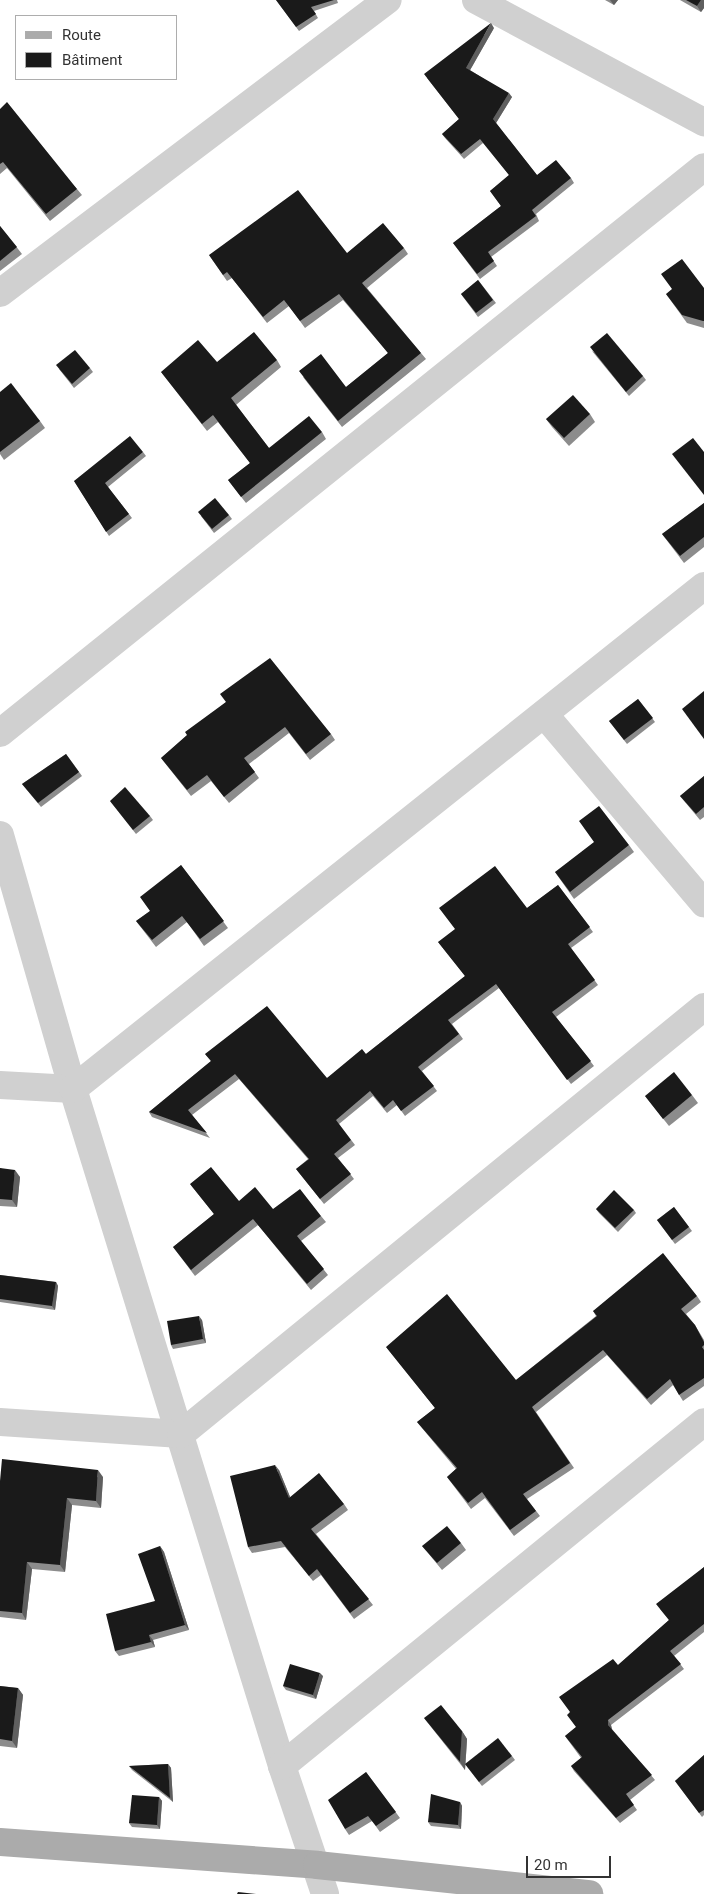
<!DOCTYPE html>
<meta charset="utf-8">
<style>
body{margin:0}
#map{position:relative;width:704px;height:1894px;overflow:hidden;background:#fff;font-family:Roboto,sans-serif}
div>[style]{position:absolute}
.minor>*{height:28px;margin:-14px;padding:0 14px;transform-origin:14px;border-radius:14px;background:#d0d0d0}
.major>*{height:28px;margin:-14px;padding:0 14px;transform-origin:14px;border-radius:14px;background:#ababab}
.wall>*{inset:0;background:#8c8c8c}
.shaded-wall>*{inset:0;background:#5f5f5f}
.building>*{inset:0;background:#1a1a1a}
span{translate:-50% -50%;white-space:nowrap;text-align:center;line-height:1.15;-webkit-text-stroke:5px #fff;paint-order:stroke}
.legend{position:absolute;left:15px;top:15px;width:162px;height:65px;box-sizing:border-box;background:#fff;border:1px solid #adadad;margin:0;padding:6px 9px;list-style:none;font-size:15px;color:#333}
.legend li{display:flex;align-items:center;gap:10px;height:25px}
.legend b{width:25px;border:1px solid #adadad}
.scale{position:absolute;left:526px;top:1856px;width:85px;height:22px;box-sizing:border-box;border:2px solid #333;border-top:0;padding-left:6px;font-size:15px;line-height:18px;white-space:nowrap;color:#333;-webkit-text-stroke:4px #fff;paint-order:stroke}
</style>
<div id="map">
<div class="minor">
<div style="left:476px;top:0;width:259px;rotate:28.2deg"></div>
<div style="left:0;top:293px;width:486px;rotate:-37.1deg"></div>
<div style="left:544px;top:714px;width:248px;rotate:49.8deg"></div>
<div style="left:0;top:733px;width:903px;rotate:-38.8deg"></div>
<div style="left:0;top:835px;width:264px;rotate:74deg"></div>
<div style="left:73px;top:1089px;width:709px;rotate:72.84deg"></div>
<div style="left:282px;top:1766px;width:135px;rotate:71.4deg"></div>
<div style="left:0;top:1085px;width:73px;rotate:3.1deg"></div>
<div style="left:73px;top:1089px;width:807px;rotate:-38.56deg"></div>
<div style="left:0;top:1422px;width:181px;rotate:3.8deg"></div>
<div style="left:181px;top:1434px;width:675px;rotate:-39.23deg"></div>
<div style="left:282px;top:1766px;width:544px;rotate:-39.19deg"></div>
</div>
<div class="major">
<div style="left:0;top:1842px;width:318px;rotate:4.1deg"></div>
<div style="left:317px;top:1865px;width:274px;rotate:6.1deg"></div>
</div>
<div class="wall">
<div style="clip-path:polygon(276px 0,337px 0,338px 3px,314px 11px,318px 18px,299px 31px)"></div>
<div style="clip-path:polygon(605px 0,618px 0,614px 5px)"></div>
<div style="clip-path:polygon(680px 0,704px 0,704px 8px,701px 12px)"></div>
<div style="clip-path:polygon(494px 28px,470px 70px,512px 97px,496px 123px,537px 175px,571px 178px,574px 183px,536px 214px,539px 221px,491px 257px,497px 266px,480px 279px,453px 243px,501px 206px,490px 191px,509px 175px,483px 143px,464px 159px,445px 138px,442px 134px,459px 119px,427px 78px)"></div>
<div style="clip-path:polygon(0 109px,77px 189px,82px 195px,50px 221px,7px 168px,0 174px)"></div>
<div style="clip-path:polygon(0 226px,22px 254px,0 271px)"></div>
<div style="clip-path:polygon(404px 248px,408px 254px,367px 288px,426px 359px,342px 427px,303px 377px,346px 387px,388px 353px,343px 300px,305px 328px,289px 306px,267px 323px,232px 278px,227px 281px,209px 255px,347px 253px)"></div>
<div style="clip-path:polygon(478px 280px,496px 303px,478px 317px,461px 294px)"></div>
<div style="clip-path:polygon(704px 288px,704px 328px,687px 323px,666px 294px)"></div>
<div style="clip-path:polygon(592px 351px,643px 376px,646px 380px,629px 396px)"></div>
<div style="clip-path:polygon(277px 360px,281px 367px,236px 405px,269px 448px,322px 432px,326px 439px,246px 503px,228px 480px,250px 463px,218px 422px,207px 431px,161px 372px,217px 362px)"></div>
<div style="clip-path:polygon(90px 368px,93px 372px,74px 388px,59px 369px)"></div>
<div style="clip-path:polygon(0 392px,40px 421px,45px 428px,4px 460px,0 454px)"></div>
<div style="clip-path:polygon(590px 414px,595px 422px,569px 446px,552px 427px,546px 419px)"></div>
<div style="clip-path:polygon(143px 452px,146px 456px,108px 487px,132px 518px,109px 536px,74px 481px)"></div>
<div style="clip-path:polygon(704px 503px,704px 547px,684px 563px,662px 534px)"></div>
<div style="clip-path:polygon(229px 515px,232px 519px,214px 533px,201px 516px)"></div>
<div style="clip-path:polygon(638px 699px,655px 722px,627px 744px,609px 721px)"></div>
<div style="clip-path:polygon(226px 702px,331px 734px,335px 740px,310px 760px,289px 733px,249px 764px,259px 778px,229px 803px,211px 781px,191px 796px,161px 758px)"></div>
<div style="clip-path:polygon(66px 754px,82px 776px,41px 807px,22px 784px)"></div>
<div style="clip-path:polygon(704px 776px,704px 817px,700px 820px,680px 796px)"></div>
<div style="clip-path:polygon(110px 801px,150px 816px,153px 820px,136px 834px)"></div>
<div style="clip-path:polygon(629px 845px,634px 852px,574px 899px,555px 872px)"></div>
<div style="clip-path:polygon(181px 865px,228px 928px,204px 946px,187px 922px,156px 947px,136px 921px,150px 911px)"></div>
<div style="clip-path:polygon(558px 885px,593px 932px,571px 948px,598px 985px,556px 1017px,594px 1066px,571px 1084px,499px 988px,452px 1024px,463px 1039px,422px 1071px,437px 1091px,405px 1116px,397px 1105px,387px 1113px,373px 1096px,339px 1124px,355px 1145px,338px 1158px,354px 1179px,324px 1204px,296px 1169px,308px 1159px,239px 1079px,192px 1115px,210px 1138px,152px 1117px,149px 1112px,211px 1061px,205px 1054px,327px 1078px,366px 1054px,465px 976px,438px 942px,527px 908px)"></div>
<div style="clip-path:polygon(692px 1095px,698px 1103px,669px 1126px,645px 1096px)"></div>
<div style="clip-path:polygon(0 1168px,20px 1177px,17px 1207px,0 1206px)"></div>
<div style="clip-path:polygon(190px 1184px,239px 1201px,273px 1209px,321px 1216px,326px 1222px,301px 1241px,328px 1275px,311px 1290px,258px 1225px,195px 1276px,173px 1247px,214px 1214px)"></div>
<div style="clip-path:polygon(674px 1207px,692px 1231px,675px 1244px,657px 1220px)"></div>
<div style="clip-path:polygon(596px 1209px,634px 1210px,636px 1213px,618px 1232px,599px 1213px)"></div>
<div style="clip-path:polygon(0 1275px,56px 1282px,58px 1286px,55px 1310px,0 1302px)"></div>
<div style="clip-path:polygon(697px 1296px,701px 1302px,686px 1314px,695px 1325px,704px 1340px,704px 1386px,683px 1401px,673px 1385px,651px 1405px,607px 1355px,536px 1412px,574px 1468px,527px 1499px,540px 1516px,514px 1536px,485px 1498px,471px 1509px,447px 1477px,456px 1469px,417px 1422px,435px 1408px,386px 1347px,516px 1380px,596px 1316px,593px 1311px)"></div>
<div style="clip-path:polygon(202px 1320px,206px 1343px,173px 1349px,171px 1345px)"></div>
<div style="clip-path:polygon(279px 1470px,290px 1497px,344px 1504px,348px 1510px,316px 1534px,373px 1605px,354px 1619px,321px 1575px,313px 1581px,285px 1547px,252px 1553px,248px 1547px)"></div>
<div style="clip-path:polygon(103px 1477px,101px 1508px,72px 1505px,65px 1572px,32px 1569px,26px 1620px,0 1617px,0 1481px)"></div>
<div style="clip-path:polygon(461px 1543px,466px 1550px,442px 1570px,428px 1553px,422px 1546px)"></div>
<div style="clip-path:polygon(160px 1546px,164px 1552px,189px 1630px,153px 1640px,155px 1647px,119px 1656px,115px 1651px,155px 1601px)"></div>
<div style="clip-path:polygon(704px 1567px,704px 1632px,674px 1656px,684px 1669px,611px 1725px,612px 1729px,655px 1780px,630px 1800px,637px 1810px,620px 1823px,574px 1771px,571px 1766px,581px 1758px,565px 1736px,576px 1727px,618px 1665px,669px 1620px,660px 1609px)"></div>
<div style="clip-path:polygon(323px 1676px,316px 1699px,286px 1690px,283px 1686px)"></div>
<div style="clip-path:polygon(0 1686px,18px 1688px,23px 1695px,17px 1748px,0 1746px)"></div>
<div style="clip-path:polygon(424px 1718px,462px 1731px,467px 1739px,465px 1770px)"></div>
<div style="clip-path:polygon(704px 1755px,704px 1815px,702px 1817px,675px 1781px)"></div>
<div style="clip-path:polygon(512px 1756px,515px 1760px,482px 1786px,465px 1764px)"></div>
<div style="clip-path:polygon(168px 1764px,171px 1768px,173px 1802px,132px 1770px,129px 1766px)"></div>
<div style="clip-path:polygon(366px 1772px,400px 1818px,380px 1832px,372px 1821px,349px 1835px,345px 1829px)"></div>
<div style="clip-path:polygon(159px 1797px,162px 1801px,160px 1829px,132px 1827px,129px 1823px)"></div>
<div style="clip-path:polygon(460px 1802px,462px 1806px,461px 1829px,431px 1826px,428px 1822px)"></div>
</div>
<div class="shaded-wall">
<div style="clip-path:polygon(610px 0,618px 0,614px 5px)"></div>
<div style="clip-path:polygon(701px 0,704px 0,704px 8px,701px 12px,697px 6px)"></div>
<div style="clip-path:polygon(491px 23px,494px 28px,469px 72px,466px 68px)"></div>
<div style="clip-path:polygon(509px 93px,512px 97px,496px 123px,493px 119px)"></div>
<div style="clip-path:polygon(15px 1170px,20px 1177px,17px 1207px,12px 1200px)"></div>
<div style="clip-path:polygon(56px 1282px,58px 1286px,55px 1310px,52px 1306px)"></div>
<div style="clip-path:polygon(199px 1316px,202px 1320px,206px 1343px,203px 1339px)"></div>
<div style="clip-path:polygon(275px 1465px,279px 1470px,293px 1504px,289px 1498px)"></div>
<div style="clip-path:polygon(98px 1470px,103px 1477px,101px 1508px,96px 1501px)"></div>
<div style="clip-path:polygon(67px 1498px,72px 1505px,65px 1572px,60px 1565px)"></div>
<div style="clip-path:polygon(160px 1546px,164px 1552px,189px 1630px,185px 1625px)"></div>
<div style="clip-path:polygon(27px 1562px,32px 1569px,26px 1620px,22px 1613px)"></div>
<div style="clip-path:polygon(149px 1635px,153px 1640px,155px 1647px,151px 1642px)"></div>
<div style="clip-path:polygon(320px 1673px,323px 1676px,316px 1699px,313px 1695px)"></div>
<div style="clip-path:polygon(18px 1688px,23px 1695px,17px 1748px,12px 1741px)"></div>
<div style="clip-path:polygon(608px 1720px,611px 1725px,612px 1730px,608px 1725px)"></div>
<div style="clip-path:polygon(462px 1731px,467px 1739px,465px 1770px,460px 1762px)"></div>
<div style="clip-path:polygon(168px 1764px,171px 1768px,173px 1802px,170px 1798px)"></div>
<div style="clip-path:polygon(159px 1797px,162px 1801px,160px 1829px,157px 1825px)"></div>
<div style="clip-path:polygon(460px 1802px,462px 1806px,461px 1829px,458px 1825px)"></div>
</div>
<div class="building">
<div style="clip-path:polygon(276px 0,334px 0,311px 7px,316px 14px,296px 27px)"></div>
<div style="clip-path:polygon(686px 0,701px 0,697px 6px)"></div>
<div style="clip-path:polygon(491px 23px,466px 68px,509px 93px,493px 119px,537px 175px,556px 160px,571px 178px,532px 210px,536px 216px,488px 252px,494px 261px,477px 274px,453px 243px,501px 206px,490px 191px,509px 175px,480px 139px,461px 154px,442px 134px,459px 119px,424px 74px)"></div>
<div style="clip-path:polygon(7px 102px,77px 189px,46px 214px,3px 162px,0 164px,0 109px)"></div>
<div style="clip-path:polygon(298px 190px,347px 253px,383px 223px,404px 248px,362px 283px,421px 353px,338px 421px,299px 371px,321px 354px,346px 387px,388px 353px,339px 294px,300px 321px,284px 300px,263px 317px,227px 272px,223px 275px,209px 255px)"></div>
<div style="clip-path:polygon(0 226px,17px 247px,0 261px)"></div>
<div style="clip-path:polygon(682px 259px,704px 288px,704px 321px,703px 321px,682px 315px,666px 294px,672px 289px,661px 274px)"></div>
<div style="clip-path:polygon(478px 280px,493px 300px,476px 313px,461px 294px)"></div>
<div style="clip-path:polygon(254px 332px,277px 360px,231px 398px,269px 448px,309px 416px,322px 432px,241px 497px,228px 480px,250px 463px,213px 415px,202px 424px,161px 372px,198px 340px,217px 362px)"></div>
<div style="clip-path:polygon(607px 333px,643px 376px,626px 392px,590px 347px)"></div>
<div style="clip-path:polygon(75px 350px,90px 368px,72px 384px,56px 365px)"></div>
<div style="clip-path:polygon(11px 383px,40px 421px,0 452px,0 392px)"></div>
<div style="clip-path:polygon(573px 395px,590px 414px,564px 438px,546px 419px)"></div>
<div style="clip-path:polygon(130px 436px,143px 452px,105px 483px,129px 514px,106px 532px,74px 481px)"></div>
<div style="clip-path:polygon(693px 438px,704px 452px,704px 495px,672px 454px)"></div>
<div style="clip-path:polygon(215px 498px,229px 515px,212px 529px,198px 512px)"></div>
<div style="clip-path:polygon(704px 503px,704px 537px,680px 556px,662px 534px)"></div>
<div style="clip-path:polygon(270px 658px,331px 734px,306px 754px,285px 727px,244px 758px,255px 772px,224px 797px,207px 775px,187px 790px,161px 758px,187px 735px,185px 732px,226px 702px,220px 694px)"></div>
<div style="clip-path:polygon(704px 691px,704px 739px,682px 709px)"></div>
<div style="clip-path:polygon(638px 699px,653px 718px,624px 740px,609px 721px)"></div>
<div style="clip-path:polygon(66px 754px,79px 772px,38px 803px,22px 784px)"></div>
<div style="clip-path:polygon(704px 776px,704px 807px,696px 814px,680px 796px)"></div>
<div style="clip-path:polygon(125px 787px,150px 816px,133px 830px,110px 801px)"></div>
<div style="clip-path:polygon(599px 806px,629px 845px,570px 892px,555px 872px,594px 842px,579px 821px)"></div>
<div style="clip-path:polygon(181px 865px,224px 921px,200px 939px,182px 916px,152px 940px,136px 921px,150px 911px,140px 897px)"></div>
<div style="clip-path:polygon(495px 866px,527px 908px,558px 885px,590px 927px,568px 944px,595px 980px,552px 1012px,591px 1061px,567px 1080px,496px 984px,448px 1020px,459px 1034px,418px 1067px,434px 1086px,401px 1111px,393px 1100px,384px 1108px,370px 1091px,336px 1120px,351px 1140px,334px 1154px,351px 1174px,320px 1199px,296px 1169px,309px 1159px,235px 1074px,188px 1110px,207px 1133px,149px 1112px,211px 1061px,205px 1054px,267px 1006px,327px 1078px,362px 1049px,366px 1054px,465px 976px,438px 942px,455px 929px,439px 908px)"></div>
<div style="clip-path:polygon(674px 1072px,692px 1095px,663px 1119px,645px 1096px)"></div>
<div style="clip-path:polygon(211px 1167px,239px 1201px,255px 1187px,273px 1209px,300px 1189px,321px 1216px,297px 1236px,324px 1269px,307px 1284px,253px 1219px,191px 1270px,173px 1247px,214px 1214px,190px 1184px)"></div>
<div style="clip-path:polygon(0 1168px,15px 1170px,12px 1200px,0 1199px)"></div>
<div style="clip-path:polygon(614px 1190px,634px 1210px,615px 1228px,596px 1209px)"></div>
<div style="clip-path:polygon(674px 1207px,689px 1227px,672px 1240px,657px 1220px)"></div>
<div style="clip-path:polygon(663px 1253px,697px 1296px,681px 1309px,695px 1325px,704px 1342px,704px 1345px,702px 1347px,704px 1350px,704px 1378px,679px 1395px,670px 1379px,647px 1399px,603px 1350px,532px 1407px,570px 1463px,523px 1494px,536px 1511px,510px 1530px,482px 1492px,468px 1503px,447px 1477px,457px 1468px,417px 1422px,435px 1408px,386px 1347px,447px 1294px,516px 1380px,597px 1316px,593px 1311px)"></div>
<div style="clip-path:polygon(0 1275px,56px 1282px,52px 1306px,0 1299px)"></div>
<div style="clip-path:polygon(199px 1316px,203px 1339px,171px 1345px,167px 1321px)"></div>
<div style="clip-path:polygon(2px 1459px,98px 1470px,96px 1501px,67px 1498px,60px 1565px,27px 1562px,22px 1613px,0 1611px,0 1481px)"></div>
<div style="clip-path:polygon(275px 1465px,289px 1498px,319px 1473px,344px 1504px,311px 1529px,369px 1599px,350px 1613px,317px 1569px,309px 1576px,281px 1541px,248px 1547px,230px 1476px)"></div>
<div style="clip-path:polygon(447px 1526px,461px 1543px,437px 1563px,422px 1546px)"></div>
<div style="clip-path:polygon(160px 1546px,185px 1625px,149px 1635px,151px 1642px,115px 1651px,106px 1614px,155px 1601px,138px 1554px)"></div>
<div style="clip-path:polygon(704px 1567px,704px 1624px,670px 1651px,681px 1664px,608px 1720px,608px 1725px,652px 1775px,626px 1794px,634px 1805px,616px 1818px,571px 1766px,582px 1757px,565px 1736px,576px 1727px,567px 1715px,570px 1712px,559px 1697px,613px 1659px,618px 1665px,669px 1620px,656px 1604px)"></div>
<div style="clip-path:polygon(290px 1664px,320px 1673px,313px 1695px,283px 1686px)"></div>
<div style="clip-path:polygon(0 1686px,18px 1688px,12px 1741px,0 1739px)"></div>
<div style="clip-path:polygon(441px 1705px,462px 1731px,460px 1762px,424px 1718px)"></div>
<div style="clip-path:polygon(498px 1738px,512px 1756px,479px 1782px,465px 1764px)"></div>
<div style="clip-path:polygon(704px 1755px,704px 1810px,699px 1813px,675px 1781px)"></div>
<div style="clip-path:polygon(168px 1764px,170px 1798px,129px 1766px)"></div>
<div style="clip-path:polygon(366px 1772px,396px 1812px,376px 1826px,368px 1816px,345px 1829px,328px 1800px)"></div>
<div style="clip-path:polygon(431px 1794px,460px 1802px,458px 1825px,428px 1822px)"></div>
<div style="clip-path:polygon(132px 1795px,159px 1797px,157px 1825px,129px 1823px)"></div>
<div style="clip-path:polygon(238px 1892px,256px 1894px,237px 1894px)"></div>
</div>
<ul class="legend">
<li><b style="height:6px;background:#ababab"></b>Route</li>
<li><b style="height:14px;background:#1a1a1a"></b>Bâtiment</li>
</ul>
<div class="scale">20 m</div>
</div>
